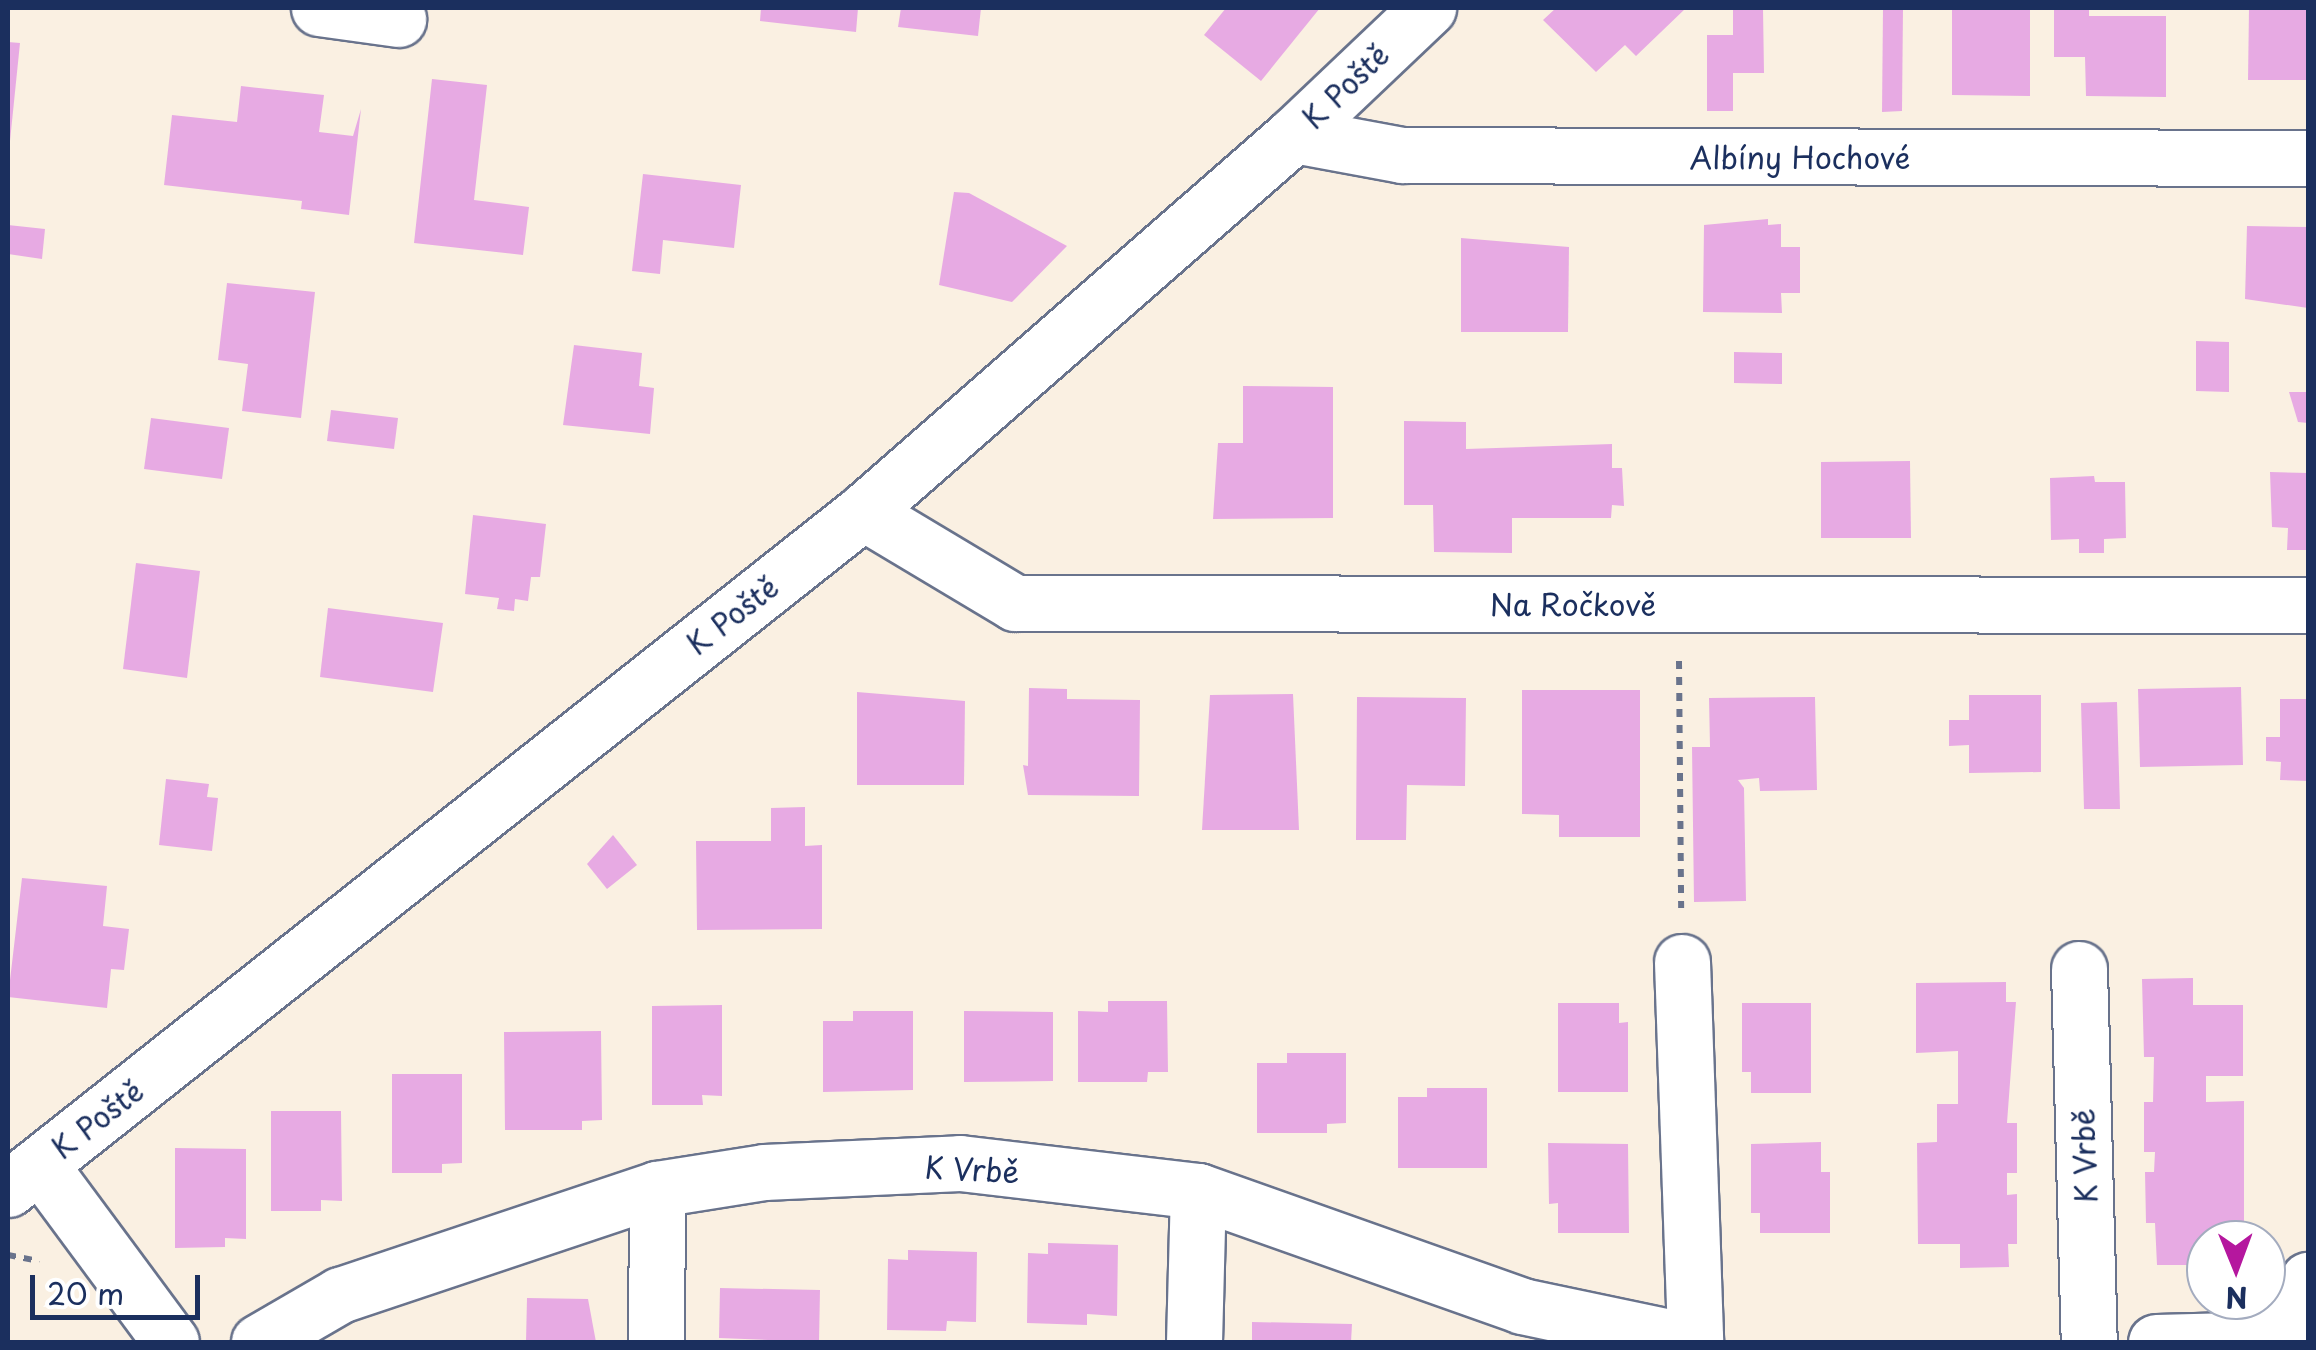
<!DOCTYPE html>
<meta charset="utf-8">
<style>
body{margin:0}
#map{position:relative;width:2316px;height:1350px;overflow:hidden;background:#faf0e2;font-family:"Playpen Sans",sans-serif}
div>[style]{position:absolute}
.building>*{inset:0;background:#e7aae3}
.path>*{height:6px;margin-top:-3px;transform-origin:0;background:repeating-linear-gradient(90deg,#69738c 0 8px,transparent 0 16px)}
.roads{filter:drop-shadow(2px 0 #69738c) drop-shadow(-2px 0 #69738c) drop-shadow(0 2px #69738c) drop-shadow(0 -2px #69738c)}
.minor>*{height:55px;margin:-27.5px;padding:0 27.5px;transform-origin:27.5px;border-radius:27.5px;background:#fff}
span{translate:-50% -50%;white-space:nowrap;text-align:center;line-height:1.15;-webkit-text-stroke:9px #fff;paint-order:stroke}
.street-label{font-size:30px;color:#1b2f5e}
.frame{position:absolute;inset:0;border:10px solid #1b2f5e;pointer-events:none}
.north{position:absolute;left:2186px;top:1220px;width:100px;height:100px;box-sizing:border-box;background:#fff;border:2px solid #a4acbf;border-radius:50%;rotate:179deg;font-size:28px;font-weight:700;line-height:40px;text-align:center;color:#1b2f5e}
.north::after{content:'';display:block;margin:auto;width:35px;height:45px;background:#b5179e;clip-path:polygon(50% 0,100% 100%,50% 72%,0 100%)}
.scale{position:absolute;left:30px;top:1275px;width:170px;height:45px;box-sizing:border-box;border:5px solid #1b2f5e;border-top:0;padding-left:12px;font-size:30px;line-height:35px;white-space:nowrap;color:#1b2f5e;-webkit-text-stroke:8px #fff;paint-order:stroke}
</style>
<div id="map">
<div class="building">
<div style="clip-path:polygon(761px 8px,858px 8px,856px 32px,760px 21px)"></div>
<div style="clip-path:polygon(901px 8px,981px 8px,978px 36px,898px 27px)"></div>
<div style="clip-path:polygon(1226px 8px,1320px 8px,1261px 81px,1204px 35px)"></div>
<div style="clip-path:polygon(1556px 8px,1686px 8px,1636px 56px,1625px 45px,1596px 72px,1543px 20px)"></div>
<div style="clip-path:polygon(1733px 8px,1763px 8px,1764px 73px,1733px 73px,1733px 111px,1707px 111px,1707px 35px,1733px 35px)"></div>
<div style="clip-path:polygon(1883px 8px,1903px 8px,1902px 111px,1882px 112px)"></div>
<div style="clip-path:polygon(1952px 8px,2030px 8px,2030px 96px,1952px 95px)"></div>
<div style="clip-path:polygon(2054px 8px,2089px 8px,2089px 16px,2166px 16px,2166px 97px,2086px 96px,2085px 57px,2054px 57px)"></div>
<div style="clip-path:polygon(2249px 8px,2308px 8px,2308px 80px,2248px 80px)"></div>
<div style="clip-path:polygon(8px 42px,20px 43px,10px 141px,8px 141px)"></div>
<div style="clip-path:polygon(432px 79px,487px 85px,474px 200px,529px 207px,523px 255px,414px 243px)"></div>
<div style="clip-path:polygon(241px 86px,324px 95px,319px 132px,353px 136px,361px 109px,349px 215px,301px 209px,302px 201px,164px 185px,172px 115px,237px 122px)"></div>
<div style="clip-path:polygon(643px 174px,741px 185px,734px 248px,663px 240px,660px 274px,632px 271px)"></div>
<div style="clip-path:polygon(954px 192px,969px 193px,1067px 246px,1012px 302px,939px 285px)"></div>
<div style="clip-path:polygon(1768px 219px,1768px 225px,1781px 224px,1781px 247px,1800px 247px,1800px 293px,1781px 293px,1782px 313px,1703px 312px,1704px 225px)"></div>
<div style="clip-path:polygon(8px 225px,45px 229px,42px 259px,8px 254px)"></div>
<div style="clip-path:polygon(2247px 226px,2308px 227px,2308px 308px,2245px 299px)"></div>
<div style="clip-path:polygon(1461px 238px,1569px 247px,1568px 332px,1461px 332px)"></div>
<div style="clip-path:polygon(227px 283px,315px 292px,301px 418px,242px 411px,248px 364px,218px 360px)"></div>
<div style="clip-path:polygon(2196px 341px,2229px 342px,2229px 392px,2196px 391px)"></div>
<div style="clip-path:polygon(574px 345px,642px 353px,639px 386px,654px 388px,650px 434px,563px 425px)"></div>
<div style="clip-path:polygon(1734px 352px,1782px 353px,1782px 384px,1734px 383px)"></div>
<div style="clip-path:polygon(1243px 386px,1333px 387px,1333px 518px,1213px 519px,1218px 443px,1243px 443px)"></div>
<div style="clip-path:polygon(2289px 392px,2308px 392px,2308px 423px,2298px 422px)"></div>
<div style="clip-path:polygon(331px 410px,398px 418px,394px 449px,327px 441px)"></div>
<div style="clip-path:polygon(151px 418px,229px 428px,222px 479px,144px 469px)"></div>
<div style="clip-path:polygon(1404px 421px,1466px 422px,1466px 449px,1612px 444px,1612px 468px,1622px 468px,1624px 506px,1612px 505px,1611px 518px,1512px 518px,1512px 553px,1434px 552px,1433px 505px,1404px 505px)"></div>
<div style="clip-path:polygon(1910px 461px,1911px 538px,1821px 538px,1821px 462px)"></div>
<div style="clip-path:polygon(2270px 472px,2308px 473px,2308px 550px,2287px 550px,2288px 528px,2272px 527px)"></div>
<div style="clip-path:polygon(2094px 476px,2095px 482px,2125px 482px,2126px 538px,2104px 539px,2104px 553px,2079px 553px,2079px 539px,2051px 540px,2050px 478px)"></div>
<div style="clip-path:polygon(473px 515px,546px 524px,540px 577px,531px 577px,528px 601px,515px 599px,514px 611px,497px 609px,499px 598px,465px 594px)"></div>
<div style="clip-path:polygon(136px 563px,200px 571px,187px 678px,123px 669px)"></div>
<div style="clip-path:polygon(328px 608px,443px 623px,433px 692px,320px 677px)"></div>
<div style="clip-path:polygon(2241px 687px,2243px 765px,2140px 767px,2138px 689px)"></div>
<div style="clip-path:polygon(1029px 688px,1067px 689px,1067px 699px,1140px 700px,1139px 796px,1028px 795px,1023px 765px,1028px 766px)"></div>
<div style="clip-path:polygon(1522px 690px,1640px 690px,1640px 837px,1559px 837px,1559px 815px,1522px 814px)"></div>
<div style="clip-path:polygon(857px 692px,965px 701px,964px 785px,857px 785px)"></div>
<div style="clip-path:polygon(1293px 694px,1299px 830px,1202px 830px,1210px 695px)"></div>
<div style="clip-path:polygon(1969px 695px,2041px 695px,2041px 772px,1969px 773px,1969px 745px,1949px 746px,1949px 720px,1969px 720px)"></div>
<div style="clip-path:polygon(1357px 697px,1466px 698px,1465px 786px,1407px 785px,1406px 840px,1356px 840px)"></div>
<div style="clip-path:polygon(1815px 697px,1817px 790px,1760px 791px,1759px 778px,1738px 780px,1744px 788px,1746px 901px,1694px 902px,1692px 747px,1710px 747px,1709px 698px)"></div>
<div style="clip-path:polygon(2280px 699px,2308px 699px,2308px 781px,2280px 780px,2281px 762px,2266px 761px,2266px 737px,2280px 737px)"></div>
<div style="clip-path:polygon(2117px 702px,2120px 809px,2084px 809px,2081px 703px)"></div>
<div style="clip-path:polygon(166px 779px,209px 784px,207px 797px,218px 798px,212px 851px,159px 845px)"></div>
<div style="clip-path:polygon(805px 807px,805px 846px,822px 845px,822px 929px,697px 930px,696px 841px,771px 841px,771px 808px)"></div>
<div style="clip-path:polygon(613px 835px,637px 865px,607px 889px,587px 864px)"></div>
<div style="clip-path:polygon(22px 878px,107px 886px,103px 926px,129px 929px,124px 970px,111px 969px,107px 1008px,8px 997px)"></div>
<div style="clip-path:polygon(2193px 978px,2193px 1005px,2243px 1005px,2243px 1076px,2206px 1076px,2206px 1102px,2244px 1101px,2244px 1240px,2206px 1240px,2205px 1265px,2157px 1265px,2155px 1223px,2146px 1223px,2145px 1172px,2154px 1172px,2155px 1152px,2144px 1152px,2144px 1102px,2153px 1102px,2154px 1057px,2144px 1057px,2142px 979px)"></div>
<div style="clip-path:polygon(2006px 982px,2006px 1002px,2016px 1002px,2007px 1123px,2017px 1123px,2017px 1173px,2007px 1173px,2007px 1195px,2017px 1194px,2017px 1244px,2008px 1244px,2009px 1267px,1960px 1268px,1960px 1244px,1918px 1244px,1917px 1143px,1937px 1142px,1937px 1104px,1958px 1104px,1958px 1051px,1916px 1053px,1916px 983px)"></div>
<div style="clip-path:polygon(1108px 1001px,1167px 1001px,1168px 1072px,1148px 1072px,1147px 1082px,1078px 1082px,1078px 1011px,1108px 1012px)"></div>
<div style="clip-path:polygon(1558px 1003px,1619px 1003px,1619px 1023px,1628px 1022px,1628px 1092px,1558px 1092px)"></div>
<div style="clip-path:polygon(1742px 1003px,1811px 1003px,1811px 1093px,1751px 1093px,1751px 1072px,1742px 1072px)"></div>
<div style="clip-path:polygon(722px 1005px,722px 1096px,702px 1095px,703px 1105px,652px 1105px,652px 1006px)"></div>
<div style="clip-path:polygon(853px 1011px,913px 1011px,913px 1090px,823px 1092px,823px 1021px,853px 1021px)"></div>
<div style="clip-path:polygon(964px 1011px,1053px 1012px,1053px 1081px,964px 1082px)"></div>
<div style="clip-path:polygon(601px 1031px,602px 1120px,582px 1121px,582px 1130px,505px 1130px,504px 1032px)"></div>
<div style="clip-path:polygon(1287px 1053px,1346px 1053px,1346px 1123px,1327px 1124px,1327px 1133px,1257px 1133px,1257px 1063px,1287px 1063px)"></div>
<div style="clip-path:polygon(392px 1074px,462px 1074px,462px 1163px,442px 1164px,442px 1173px,392px 1173px)"></div>
<div style="clip-path:polygon(1427px 1088px,1487px 1088px,1487px 1168px,1398px 1168px,1398px 1097px,1427px 1097px)"></div>
<div style="clip-path:polygon(271px 1111px,341px 1111px,342px 1201px,321px 1200px,321px 1211px,271px 1211px)"></div>
<div style="clip-path:polygon(1821px 1142px,1821px 1172px,1830px 1172px,1830px 1233px,1760px 1233px,1760px 1213px,1751px 1213px,1751px 1144px)"></div>
<div style="clip-path:polygon(1548px 1143px,1628px 1144px,1629px 1233px,1558px 1233px,1558px 1203px,1549px 1204px)"></div>
<div style="clip-path:polygon(175px 1148px,246px 1149px,246px 1239px,225px 1238px,225px 1247px,175px 1248px)"></div>
<div style="clip-path:polygon(1048px 1243px,1118px 1245px,1117px 1316px,1087px 1314px,1087px 1325px,1027px 1323px,1028px 1253px,1048px 1254px)"></div>
<div style="clip-path:polygon(908px 1250px,977px 1252px,976px 1322px,947px 1321px,946px 1331px,887px 1330px,888px 1259px,908px 1260px)"></div>
<div style="clip-path:polygon(720px 1288px,820px 1290px,819px 1342px,719px 1338px)"></div>
<div style="clip-path:polygon(527px 1298px,588px 1299px,596px 1342px,526px 1342px)"></div>
<div style="clip-path:polygon(1252px 1322px,1352px 1324px,1351px 1342px,1252px 1342px)"></div>
</div>
<div class="path">
<div style="left:1679px;top:661px;width:247px;rotate:89.5deg"></div>
<div style="left:8px;top:1255px;width:32px;rotate:11deg"></div>
</div>
<div class="roads">
<div class="minor">
<div style="left:319px;top:8px;width:80px;rotate:7.9deg"></div>
<div style="left:1294px;top:135px;width:110px;rotate:10.5deg"></div>
<div style="left:1402px;top:155px;width:906px;rotate:0.19deg"></div>
<div style="left:863px;top:512px;width:177px;rotate:30.9deg"></div>
<div style="left:1015px;top:603px;width:1293px;rotate:0.09deg"></div>
<div style="left:1682px;top:962px;width:380px;rotate:88deg"></div>
<div style="left:2079px;top:969px;width:373px;rotate:88.5deg"></div>
<div style="left:40px;top:1165px;width:220px;rotate:53.5deg"></div>
<div style="left:8px;top:1189px;width:1091px;rotate:-38.37deg"></div>
<div style="left:863px;top:512px;width:573px;rotate:-41.18deg"></div>
<div style="left:1294px;top:135px;width:185px;rotate:-43.5deg"></div>
<div style="left:2275px;top:1339px;width:68px;rotate:-60.8deg"></div>
<div style="left:259px;top:1342px;width:94px;rotate:-30.1deg"></div>
<div style="left:340px;top:1295px;width:334px;rotate:-18.5deg"></div>
<div style="left:657px;top:1189px;width:108px;rotate:-9deg"></div>
<div style="left:764px;top:1172px;width:196px;rotate:-2.6deg"></div>
<div style="left:960px;top:1163px;width:240px;rotate:6.7deg"></div>
<div style="left:1198px;top:1191px;width:344px;rotate:19.5deg"></div>
<div style="left:1522px;top:1306px;width:175px;rotate:11.9deg"></div>
<div style="left:656px;top:1342px;width:153px;rotate:-89.6deg"></div>
<div style="left:1194px;top:1342px;width:151px;rotate:-88.5deg"></div>
<div style="left:2156px;top:1342px;width:152px;rotate:-1.5deg"></div>
</div>
</div>
<div class="street-label">
<span style="left:1345px;top:86px;rotate:-44deg">K Poště</span>
<span style="left:1800px;top:157px">Albíny Hochové</span>
<span style="left:1573px;top:604px">Na Ročkově</span>
<span style="left:732px;top:615px;rotate:-38deg">K Poště</span>
<span style="left:97px;top:1119px;rotate:-38deg">K Poště</span>
<span style="left:2084px;top:1156px;rotate:-92deg">K Vrbě</span>
<span style="left:972px;top:1169px;rotate:3deg">K Vrbě</span>
</div>
<div class="frame"></div>
<div class="north">N</div>
<div class="scale">20 m</div>
</div>
